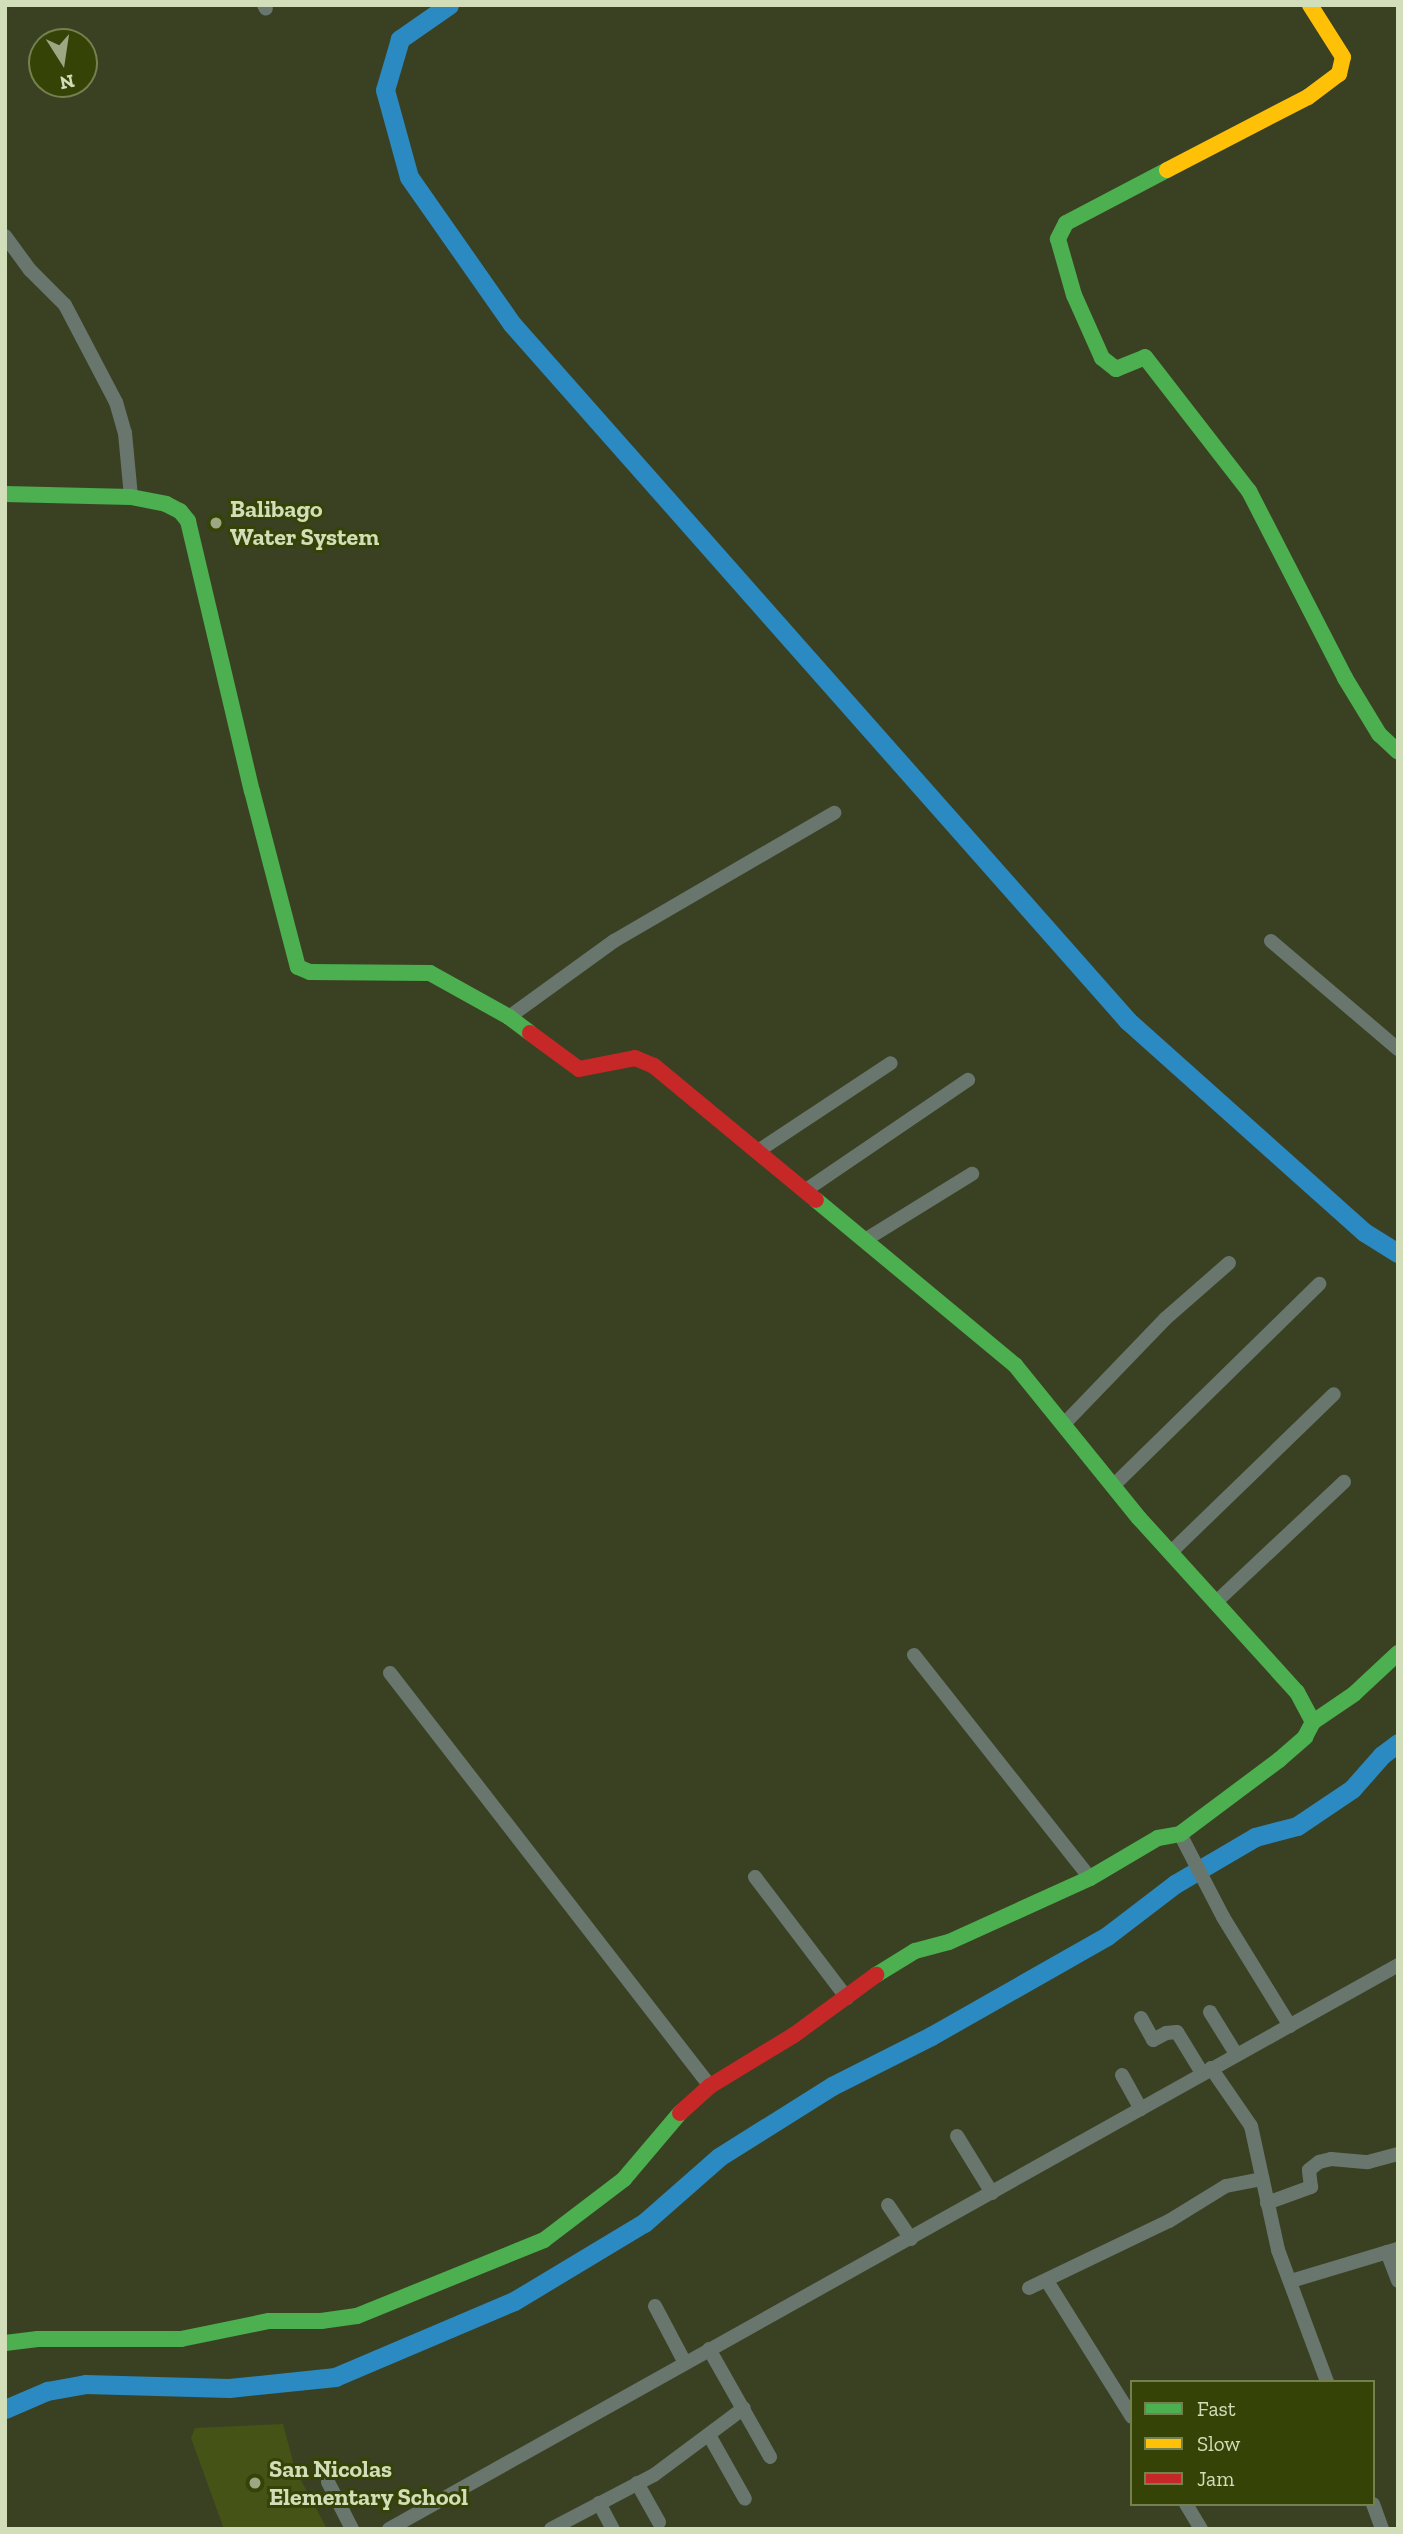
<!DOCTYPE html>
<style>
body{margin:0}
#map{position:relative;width:1403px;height:2534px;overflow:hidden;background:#3a4122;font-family:"Zilla Slab",serif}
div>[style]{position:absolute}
.built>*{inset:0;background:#455317}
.river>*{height:19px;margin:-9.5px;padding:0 9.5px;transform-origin:9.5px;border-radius:9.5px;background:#2b8ac2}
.street>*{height:14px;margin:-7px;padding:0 7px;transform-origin:7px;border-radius:7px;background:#68766e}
.fast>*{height:16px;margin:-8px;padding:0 8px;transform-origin:8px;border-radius:8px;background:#4caf50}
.slow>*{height:16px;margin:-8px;padding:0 8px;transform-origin:8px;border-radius:8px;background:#ffc107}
.jam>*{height:16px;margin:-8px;padding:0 8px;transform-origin:8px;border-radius:8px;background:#c62828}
.dots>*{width:19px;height:19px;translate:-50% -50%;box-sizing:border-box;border:4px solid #364307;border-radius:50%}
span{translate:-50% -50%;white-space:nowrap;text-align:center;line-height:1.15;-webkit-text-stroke:6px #364307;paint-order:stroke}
.poi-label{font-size:24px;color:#d2deb9;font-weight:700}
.left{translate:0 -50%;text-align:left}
.frame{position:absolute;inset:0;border:7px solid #d2deb9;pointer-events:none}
.legend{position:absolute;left:1130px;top:2380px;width:245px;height:126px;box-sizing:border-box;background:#364307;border:2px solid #74814e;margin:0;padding:9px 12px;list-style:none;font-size:21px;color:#d2deb9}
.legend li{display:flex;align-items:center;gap:14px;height:35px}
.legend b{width:35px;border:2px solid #74814e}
.north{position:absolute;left:28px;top:28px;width:70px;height:70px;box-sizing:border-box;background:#364307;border:2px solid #74814e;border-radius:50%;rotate:168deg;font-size:19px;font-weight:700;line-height:28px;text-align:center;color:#d2deb9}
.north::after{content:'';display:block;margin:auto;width:24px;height:32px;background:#9da784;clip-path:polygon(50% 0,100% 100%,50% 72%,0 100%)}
</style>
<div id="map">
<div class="built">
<div style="clip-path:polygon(283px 2424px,295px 2469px,327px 2529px,224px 2529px,191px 2438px,195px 2428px)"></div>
</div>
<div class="river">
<div style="left:449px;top:5px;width:60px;rotate:145.2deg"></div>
<div style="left:400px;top:39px;width:53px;rotate:106.4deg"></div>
<div style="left:385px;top:90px;width:90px;rotate:74.6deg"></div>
<div style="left:409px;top:177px;width:179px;rotate:55deg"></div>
<div style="left:512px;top:324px;width:930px;rotate:48.53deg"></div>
<div style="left:1128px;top:1021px;width:317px;rotate:41.8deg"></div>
<div style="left:1364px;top:1232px;width:40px;rotate:32deg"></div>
<div style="left:5px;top:2409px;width:46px;rotate:-23.2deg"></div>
<div style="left:47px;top:2391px;width:39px;rotate:-10deg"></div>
<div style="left:85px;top:2384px;width:144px;rotate:1.6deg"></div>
<div style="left:229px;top:2388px;width:107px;rotate:-5.9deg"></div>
<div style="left:335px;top:2377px;width:194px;rotate:-23deg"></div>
<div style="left:514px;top:2301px;width:152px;rotate:-31deg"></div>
<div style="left:644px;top:2223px;width:100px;rotate:-41.3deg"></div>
<div style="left:719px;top:2157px;width:133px;rotate:-32.1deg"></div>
<div style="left:832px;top:2086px;width:111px;rotate:-26.8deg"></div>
<div style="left:931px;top:2036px;width:202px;rotate:-29.6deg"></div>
<div style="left:1107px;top:1936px;width:86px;rotate:-37.4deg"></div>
<div style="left:1175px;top:1884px;width:93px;rotate:-30.4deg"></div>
<div style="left:1255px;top:1837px;width:43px;rotate:-14.7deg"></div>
<div style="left:1297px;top:1826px;width:66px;rotate:-33.9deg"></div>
<div style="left:1352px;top:1789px;width:45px;rotate:-48.6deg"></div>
<div style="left:1382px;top:1755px;width:20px;rotate:-37deg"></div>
</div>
<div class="street">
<div style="left:264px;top:5px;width:4px;rotate:63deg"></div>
<div style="left:5px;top:236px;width:42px;rotate:53.7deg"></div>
<div style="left:30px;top:270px;width:49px;rotate:45deg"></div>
<div style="left:65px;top:305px;width:110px;rotate:62.3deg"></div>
<div style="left:116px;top:402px;width:32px;rotate:74deg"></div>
<div style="left:125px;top:433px;width:64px;rotate:84.6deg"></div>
<div style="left:1271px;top:941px;width:167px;rotate:40.4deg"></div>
<div style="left:509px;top:1017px;width:130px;rotate:-35.9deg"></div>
<div style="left:614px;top:941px;width:255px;rotate:-30.2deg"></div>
<div style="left:758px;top:1151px;width:159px;rotate:-33.5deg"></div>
<div style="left:806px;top:1190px;width:196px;rotate:-34.2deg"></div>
<div style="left:865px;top:1240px;width:126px;rotate:-31.7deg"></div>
<div style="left:1064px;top:1424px;width:146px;rotate:-46.1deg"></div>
<div style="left:1165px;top:1319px;width:85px;rotate:-41.2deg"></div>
<div style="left:1113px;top:1486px;width:289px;rotate:-44.4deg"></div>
<div style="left:1170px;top:1553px;width:228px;rotate:-44.1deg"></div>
<div style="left:1215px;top:1603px;width:177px;rotate:-43.2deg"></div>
<div style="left:914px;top:1655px;width:284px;rotate:51.7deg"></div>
<div style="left:390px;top:1673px;width:522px;rotate:52.23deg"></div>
<div style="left:1180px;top:1834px;width:93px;rotate:62.6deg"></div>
<div style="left:1223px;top:1917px;width:128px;rotate:58.4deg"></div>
<div style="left:755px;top:1877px;width:152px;rotate:52.8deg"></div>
<div style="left:1210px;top:2012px;width:49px;rotate:58.2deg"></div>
<div style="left:1141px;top:2018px;width:25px;rotate:61deg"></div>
<div style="left:1153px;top:2040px;width:15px;rotate:-28deg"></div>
<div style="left:1166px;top:2033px;width:11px;rotate:-5deg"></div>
<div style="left:1177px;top:2032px;width:48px;rotate:58.6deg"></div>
<div style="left:1211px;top:2068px;width:70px;rotate:55.4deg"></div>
<div style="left:1251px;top:2126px;width:127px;rotate:77.7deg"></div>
<div style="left:1278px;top:2250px;width:141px;rotate:69.6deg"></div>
<div style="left:1122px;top:2075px;width:39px;rotate:61deg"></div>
<div style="left:957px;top:2136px;width:67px;rotate:58.4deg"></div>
<div style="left:1267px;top:2203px;width:47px;rotate:-20deg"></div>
<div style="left:1311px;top:2187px;width:17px;rotate:-97deg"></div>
<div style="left:1309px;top:2170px;width:13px;rotate:-39deg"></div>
<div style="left:1319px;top:2162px;width:12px;rotate:-14deg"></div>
<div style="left:1331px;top:2159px;width:37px;rotate:5deg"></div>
<div style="left:1368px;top:2162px;width:31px;rotate:-15deg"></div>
<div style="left:888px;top:2205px;width:41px;rotate:55.9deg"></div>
<div style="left:1387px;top:2252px;width:31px;rotate:69deg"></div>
<div style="left:1047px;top:2281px;width:160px;rotate:58deg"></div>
<div style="left:1291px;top:2281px;width:112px;rotate:-16.7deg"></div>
<div style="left:1029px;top:2288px;width:155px;rotate:-25.6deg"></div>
<div style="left:1169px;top:2221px;width:67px;rotate:-31.6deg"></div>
<div style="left:1226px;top:2186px;width:37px;rotate:-11deg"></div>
<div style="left:655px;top:2306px;width:64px;rotate:62.2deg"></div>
<div style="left:709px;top:2349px;width:124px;rotate:60.5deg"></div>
<div style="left:709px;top:2435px;width:73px;rotate:60.6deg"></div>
<div style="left:328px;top:2482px;width:53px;rotate:62.9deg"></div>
<div style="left:637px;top:2483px;width:45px;rotate:60.6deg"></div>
<div style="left:599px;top:2503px;width:30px;rotate:62deg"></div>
<div style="left:1186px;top:2504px;width:29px;rotate:59deg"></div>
<div style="left:1373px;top:2504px;width:27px;rotate:70deg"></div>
<div style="left:389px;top:2529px;width:1156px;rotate:-29.2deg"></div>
<div style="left:551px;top:2529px;width:116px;rotate:-27.7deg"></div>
<div style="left:654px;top:2475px;width:112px;rotate:-36.7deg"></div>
</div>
<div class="fast">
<div style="left:1167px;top:170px;width:114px;rotate:152.3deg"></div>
<div style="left:1066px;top:223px;width:18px;rotate:117deg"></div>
<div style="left:1058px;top:239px;width:58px;rotate:74.1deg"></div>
<div style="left:1074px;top:295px;width:69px;rotate:66deg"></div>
<div style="left:1102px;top:358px;width:18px;rotate:38deg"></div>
<div style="left:1116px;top:369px;width:31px;rotate:-22deg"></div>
<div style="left:1145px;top:357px;width:170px;rotate:52.2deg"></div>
<div style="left:1249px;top:491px;width:210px;rotate:62.8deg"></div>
<div style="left:1345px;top:678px;width:66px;rotate:58.7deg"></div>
<div style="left:1379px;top:734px;width:26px;rotate:43deg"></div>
<div style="left:5px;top:494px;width:126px;rotate:1.4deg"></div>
<div style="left:131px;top:497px;width:36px;rotate:11deg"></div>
<div style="left:166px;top:504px;width:16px;rotate:27deg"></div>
<div style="left:180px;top:511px;width:13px;rotate:51deg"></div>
<div style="left:188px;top:521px;width:277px;rotate:76.7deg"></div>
<div style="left:252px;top:791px;width:182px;rotate:75.4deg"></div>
<div style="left:298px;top:967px;width:13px;rotate:23deg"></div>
<div style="left:310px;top:972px;width:120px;rotate:0.5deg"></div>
<div style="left:430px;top:973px;width:90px;rotate:29.1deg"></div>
<div style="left:509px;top:1017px;width:26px;rotate:37deg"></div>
<div style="left:816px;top:1200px;width:259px;rotate:39.7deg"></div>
<div style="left:1015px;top:1365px;width:197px;rotate:51deg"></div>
<div style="left:1139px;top:1518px;width:235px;rotate:47.8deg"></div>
<div style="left:1297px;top:1692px;width:34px;rotate:62deg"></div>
<div style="left:876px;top:1975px;width:46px;rotate:-31.6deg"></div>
<div style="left:915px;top:1951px;width:35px;rotate:-15deg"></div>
<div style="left:949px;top:1942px;width:155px;rotate:-24.4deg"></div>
<div style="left:1090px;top:1878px;width:79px;rotate:-30.5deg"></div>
<div style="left:1158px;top:1838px;width:22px;rotate:-10deg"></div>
<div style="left:1180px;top:1834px;width:124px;rotate:-36.8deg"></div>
<div style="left:1279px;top:1760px;width:35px;rotate:-41deg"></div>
<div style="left:1305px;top:1737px;width:17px;rotate:-62deg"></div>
<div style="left:1313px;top:1722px;width:50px;rotate:-34.3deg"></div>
<div style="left:1354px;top:1694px;width:60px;rotate:-43deg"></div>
<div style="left:5px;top:2343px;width:33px;rotate:-7deg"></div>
<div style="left:38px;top:2339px;width:143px"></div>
<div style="left:181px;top:2339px;width:90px;rotate:-11.6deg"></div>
<div style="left:269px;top:2321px;width:52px"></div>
<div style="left:321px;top:2321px;width:36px;rotate:-8deg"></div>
<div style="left:357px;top:2316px;width:202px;rotate:-22.1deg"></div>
<div style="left:544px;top:2240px;width:101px;rotate:-37.3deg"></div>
<div style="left:624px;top:2179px;width:87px;rotate:-49.7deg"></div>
</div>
<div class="slow">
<div style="left:1167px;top:170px;width:159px;rotate:-27.4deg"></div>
<div style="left:1308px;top:97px;width:39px;rotate:-37deg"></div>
<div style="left:1339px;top:74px;width:17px;rotate:-77deg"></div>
<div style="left:1343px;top:57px;width:62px;rotate:-122.4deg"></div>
</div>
<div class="jam">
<div style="left:530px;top:1033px;width:61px;rotate:36.3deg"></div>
<div style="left:579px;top:1069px;width:57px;rotate:-11.1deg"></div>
<div style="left:635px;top:1058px;width:21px;rotate:23deg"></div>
<div style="left:654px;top:1066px;width:210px;rotate:39.6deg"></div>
<div style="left:680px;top:2113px;width:40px;rotate:-42deg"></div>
<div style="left:710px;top:2086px;width:98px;rotate:-31.3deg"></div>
<div style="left:794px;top:2035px;width:102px;rotate:-36.2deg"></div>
</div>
<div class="dots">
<div style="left:216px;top:523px;background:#9da784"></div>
<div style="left:255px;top:2483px;background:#9da784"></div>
</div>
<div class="poi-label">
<span class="left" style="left:230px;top:523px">Balibago<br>Water System</span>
<span class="left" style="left:269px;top:2483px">San Nicolas<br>Elementary School</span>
</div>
<div class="frame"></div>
<ul class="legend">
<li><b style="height:9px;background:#4caf50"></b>Fast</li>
<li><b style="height:9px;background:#ffc107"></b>Slow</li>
<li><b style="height:9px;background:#c62828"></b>Jam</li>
</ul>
<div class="north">N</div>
</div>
